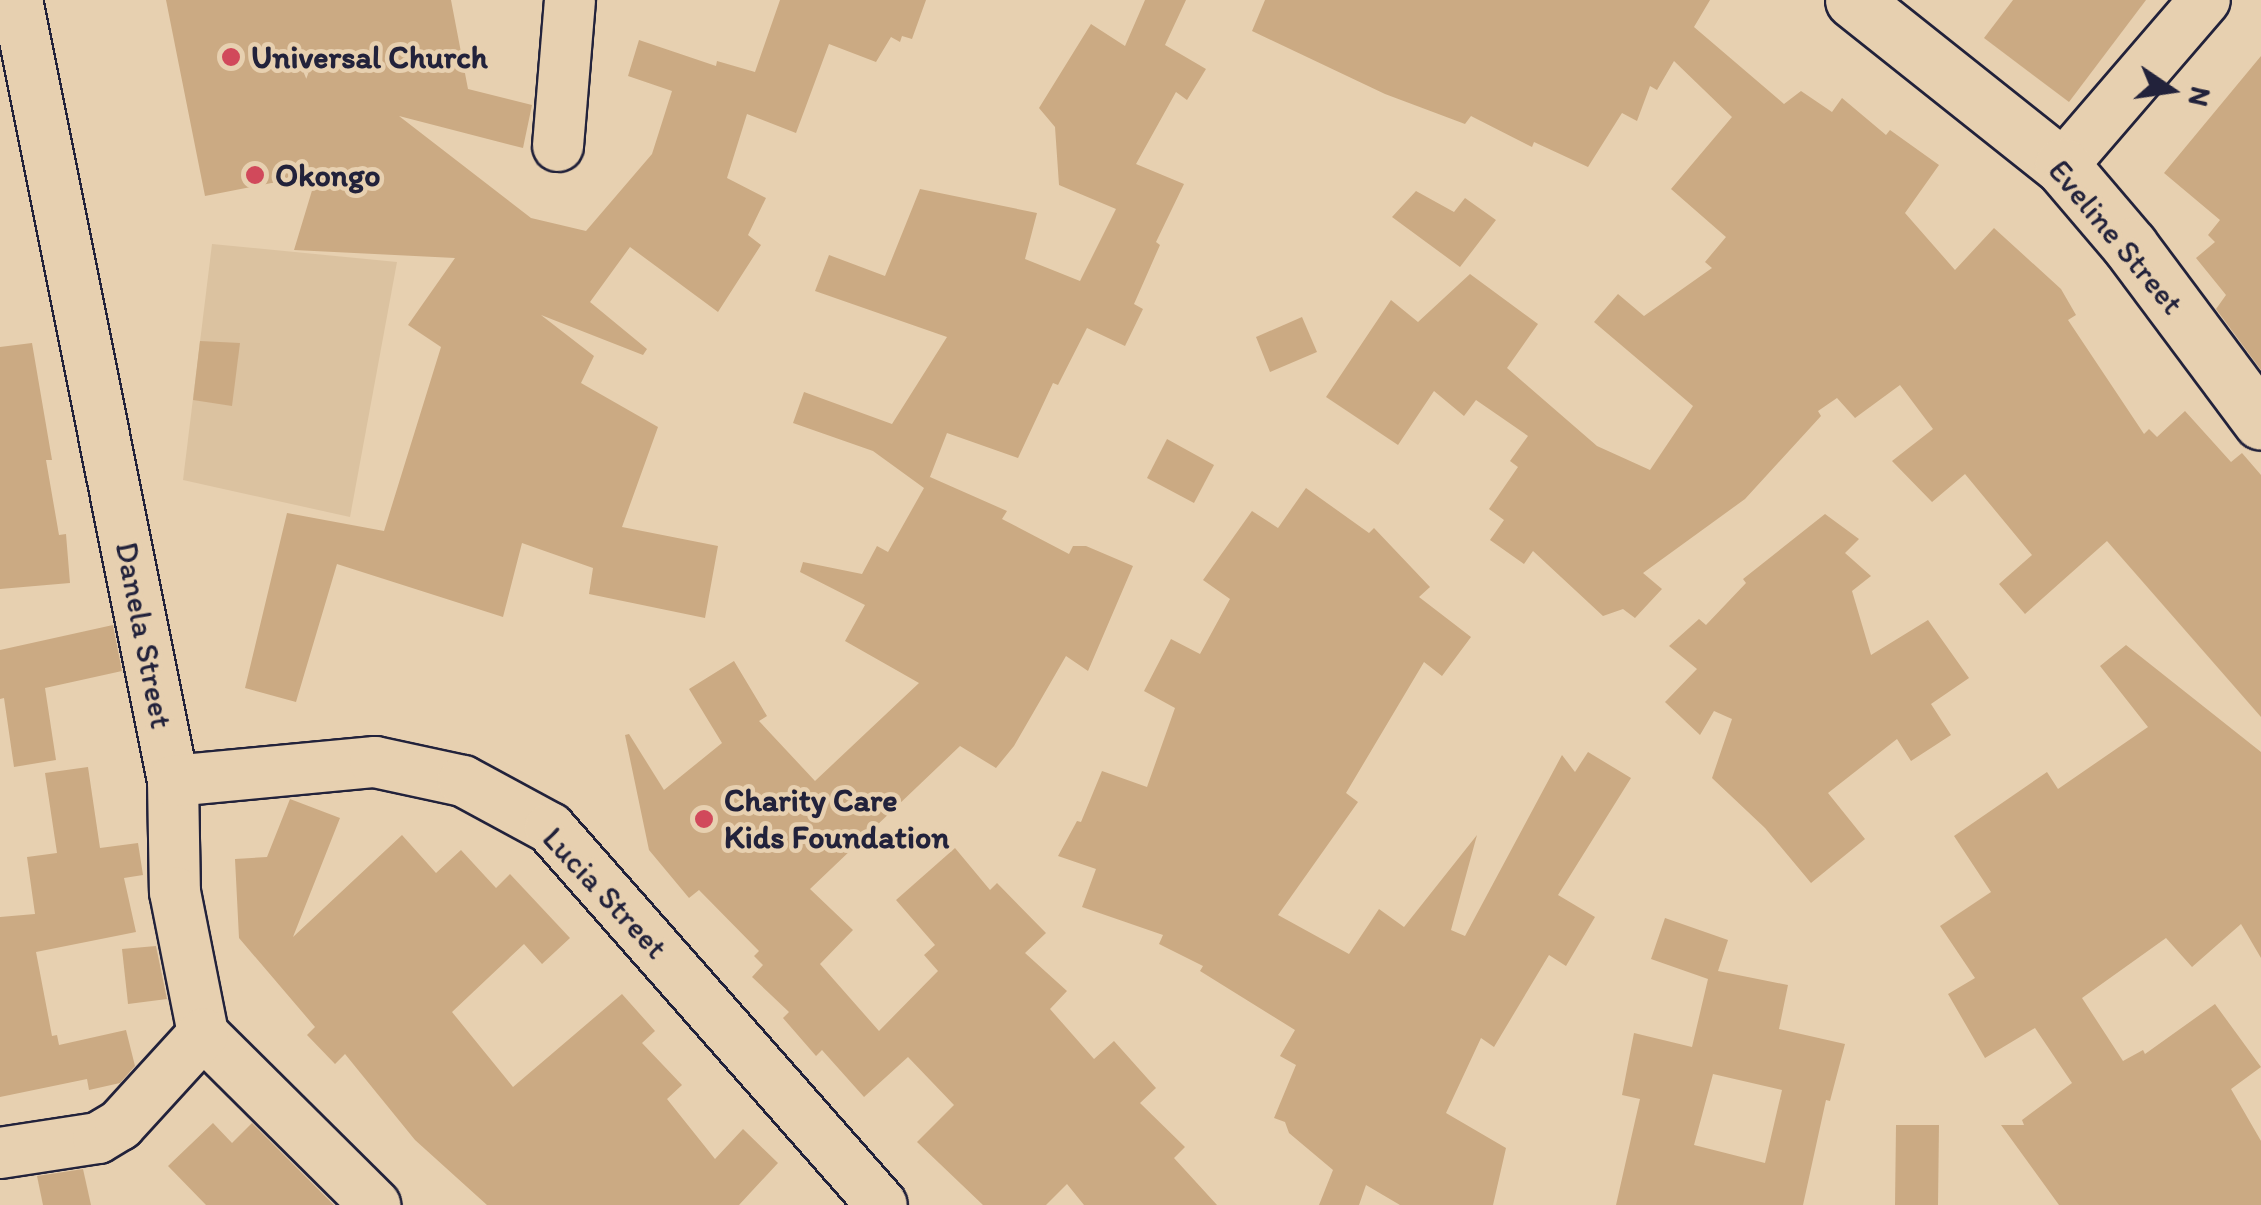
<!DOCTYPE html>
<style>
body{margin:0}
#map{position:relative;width:2261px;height:1205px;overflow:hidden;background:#e7d0b0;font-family:Itim,sans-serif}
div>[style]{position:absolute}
.built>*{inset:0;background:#dbc2a0}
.building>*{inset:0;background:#cbaa83}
.roads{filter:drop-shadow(2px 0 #22223b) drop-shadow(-2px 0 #22223b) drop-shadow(0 2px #22223b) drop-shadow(0 -2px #22223b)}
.street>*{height:50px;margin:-25px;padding:0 25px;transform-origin:25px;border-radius:25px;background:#e7d0b0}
.secondary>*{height:55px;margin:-27.5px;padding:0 27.5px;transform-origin:27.5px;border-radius:27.5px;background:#e7d0b0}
.dots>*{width:28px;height:28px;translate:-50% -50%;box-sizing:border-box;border:5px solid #e7d0b0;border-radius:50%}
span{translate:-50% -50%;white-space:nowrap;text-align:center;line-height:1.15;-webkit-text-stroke:9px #e7d0b0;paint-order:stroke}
.poi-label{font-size:32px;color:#22223b;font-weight:700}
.left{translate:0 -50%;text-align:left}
.street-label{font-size:32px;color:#22223b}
.north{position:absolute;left:2121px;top:40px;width:100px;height:100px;-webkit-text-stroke:8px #e7d0b0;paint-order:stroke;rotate:103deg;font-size:28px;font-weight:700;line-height:40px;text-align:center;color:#22223b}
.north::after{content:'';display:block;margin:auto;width:35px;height:45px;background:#22223b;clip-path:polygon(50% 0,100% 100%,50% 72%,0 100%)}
</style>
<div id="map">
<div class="built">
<div style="clip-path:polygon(212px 244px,397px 262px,350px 517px,183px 480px)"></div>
</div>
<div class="building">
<div style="clip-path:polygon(166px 0,451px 0,468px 89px,532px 105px,523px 148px,399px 116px,531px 218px,586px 231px,652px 154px,672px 91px,628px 76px,639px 40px,716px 66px,717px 61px,755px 72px,780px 0,926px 0,912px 39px,902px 36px,900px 42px,891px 37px,876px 62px,829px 44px,796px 133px,747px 114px,727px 178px,766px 198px,748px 235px,761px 245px,718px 312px,630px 247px,590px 302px,647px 349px,643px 355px,541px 315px,594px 356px,581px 383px,658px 427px,622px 527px,718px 546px,705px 618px,589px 594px,593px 568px,522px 543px,503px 617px,337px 564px,296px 702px,245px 688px,287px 513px,384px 531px,441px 347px,408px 325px,455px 258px,294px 250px,317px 174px,205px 196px)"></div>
<div style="clip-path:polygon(1145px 0,1186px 0,1165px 45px,1206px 69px,1187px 100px,1176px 92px,1136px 164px,1184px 184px,1156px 242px,1160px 245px,1134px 304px,1143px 309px,1125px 346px,1087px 328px,1058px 385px,1053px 383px,1018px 458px,947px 433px,928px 482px,930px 477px,1007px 511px,1002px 519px,1069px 554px,1073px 546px,1086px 546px,1133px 566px,1088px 671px,1066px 656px,1014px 746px,996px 768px,960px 746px,810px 889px,853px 930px,820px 964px,879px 1031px,938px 971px,924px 955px,935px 945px,896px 900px,955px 848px,990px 890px,997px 883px,1046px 933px,1025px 953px,1067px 991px,1050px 1009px,1094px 1059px,1114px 1041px,1156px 1088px,1140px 1103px,1185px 1147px,1174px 1158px,1217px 1205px,1084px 1205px,1067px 1184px,1046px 1205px,983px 1205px,917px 1142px,954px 1105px,908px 1057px,864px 1097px,822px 1050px,816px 1056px,783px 1018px,789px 1012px,752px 977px,763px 965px,754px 956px,759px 951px,699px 890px,689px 898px,649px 850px,625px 735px,629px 734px,664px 790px,722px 743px,689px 689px,734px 661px,767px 716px,759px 721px,815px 781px,919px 683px,845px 641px,865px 605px,800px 572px,803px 562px,862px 574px,877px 546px,888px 552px,924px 488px,873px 451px,793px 423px,804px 392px,892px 424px,947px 337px,815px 291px,829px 255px,885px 276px,920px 189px,1037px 213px,1025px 259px,1080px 281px,1116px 209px,1059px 185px,1055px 127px,1039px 108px,1091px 24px,1125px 46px)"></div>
<div style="clip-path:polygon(1265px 0,1710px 0,1694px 27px,1784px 104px,1801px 91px,1832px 112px,1842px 98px,1886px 135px,1890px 130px,1939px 165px,1905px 213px,1955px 270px,1994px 228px,2061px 289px,2076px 315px,2068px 320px,2144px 434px,2149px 429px,2157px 437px,2185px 411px,2231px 462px,2242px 453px,2261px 475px,2261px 717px,2107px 541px,2025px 614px,1999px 584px,2032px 555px,1965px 474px,1932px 502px,1892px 461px,1933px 429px,1900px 385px,1855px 418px,1837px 398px,1818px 411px,1821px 416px,1745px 499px,1643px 573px,1662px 589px,1635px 618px,1623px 609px,1603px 616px,1533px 551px,1524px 564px,1490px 540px,1504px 520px,1489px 509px,1518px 467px,1510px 461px,1528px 436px,1476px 400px,1464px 416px,1434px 391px,1398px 445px,1326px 397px,1391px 300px,1418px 322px,1470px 274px,1538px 324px,1507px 368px,1597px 446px,1650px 470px,1693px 406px,1594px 322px,1618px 294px,1644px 316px,1712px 268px,1705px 262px,1726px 237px,1671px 189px,1732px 117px,1674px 61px,1657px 90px,1650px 86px,1637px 121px,1622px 113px,1588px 167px,1534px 142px,1532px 147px,1471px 116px,1465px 124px,1385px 94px,1252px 31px)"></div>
<div style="clip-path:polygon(2013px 0,2146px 0,2069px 102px,1984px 38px)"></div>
<div style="clip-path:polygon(2261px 56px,2261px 370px,2216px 309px,2226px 295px,2196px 258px,2215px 242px,2208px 235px,2220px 220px,2164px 173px)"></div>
<div style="clip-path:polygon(1416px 191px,1454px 212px,1465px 198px,1496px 220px,1460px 267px,1392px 217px)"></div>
<div style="clip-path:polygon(1302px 317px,1317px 352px,1270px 372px,1256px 337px)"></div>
<div style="clip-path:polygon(200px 341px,240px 343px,232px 406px,193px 400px)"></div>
<div style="clip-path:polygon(32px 343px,52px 460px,46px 460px,59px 535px,66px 534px,70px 583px,0 589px,0 347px)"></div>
<div style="clip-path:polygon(1167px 439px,1214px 465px,1194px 503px,1147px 478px)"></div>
<div style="clip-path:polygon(1306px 488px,1369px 533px,1374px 528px,1430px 587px,1419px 597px,1471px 637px,1442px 676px,1424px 662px,1346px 793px,1358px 802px,1278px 915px,1349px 954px,1379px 909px,1404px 927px,1477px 835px,1451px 930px,1465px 936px,1562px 755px,1575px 772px,1588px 752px,1631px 778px,1558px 895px,1595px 917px,1566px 966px,1549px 955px,1494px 1047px,1481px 1038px,1446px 1113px,1506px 1148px,1493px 1205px,1400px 1205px,1366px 1185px,1359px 1205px,1319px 1205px,1333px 1170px,1289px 1133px,1285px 1122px,1274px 1118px,1296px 1065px,1280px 1056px,1295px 1030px,1200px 971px,1203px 966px,1159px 944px,1163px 935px,1082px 907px,1096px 869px,1058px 856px,1077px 821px,1081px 822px,1102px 771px,1147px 787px,1175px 708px,1144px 691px,1171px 639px,1200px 654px,1230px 599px,1203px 580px,1252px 511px,1278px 528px)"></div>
<div style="clip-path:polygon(1825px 514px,1859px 539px,1845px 553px,1871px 576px,1852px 591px,1871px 655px,1928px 620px,1969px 678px,1931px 704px,1951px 735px,1911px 761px,1897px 739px,1828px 793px,1865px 839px,1811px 883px,1765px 828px,1712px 778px,1732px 719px,1714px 711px,1700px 735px,1665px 702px,1697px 669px,1669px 646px,1699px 619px,1706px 625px,1746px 583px,1743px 579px)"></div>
<div style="clip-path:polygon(113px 625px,122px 671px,45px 688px,56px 760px,14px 767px,4px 698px,0 699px,0 650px)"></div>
<div style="clip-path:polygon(2126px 645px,2261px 752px,2261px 958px,2241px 924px,2192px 967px,2166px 938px,2082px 998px,2123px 1061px,2143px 1050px,2145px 1054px,2215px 1004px,2261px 1067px,2231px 1089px,2261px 1141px,2261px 1205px,2059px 1205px,2001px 1125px,2024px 1125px,2022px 1120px,2072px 1083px,2035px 1028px,1985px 1058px,1948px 994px,1975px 978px,1940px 926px,1991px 892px,1954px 836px,2047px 772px,2058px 789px,2148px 727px,2100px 666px)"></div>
<div style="clip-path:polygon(88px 767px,100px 848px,138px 843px,143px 875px,124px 878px,136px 932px,36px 952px,52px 1036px,57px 1035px,59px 1045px,126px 1030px,135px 1066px,120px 1083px,89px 1090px,87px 1079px,0 1097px,0 917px,35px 914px,27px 857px,57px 853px,45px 773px)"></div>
<div style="clip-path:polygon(290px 799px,340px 818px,293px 937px,402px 835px,436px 873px,461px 850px,496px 888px,510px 874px,570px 938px,542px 964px,524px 944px,452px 1012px,513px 1087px,622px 994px,655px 1031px,642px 1043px,682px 1085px,667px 1099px,715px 1159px,743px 1129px,778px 1163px,739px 1205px,487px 1205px,415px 1140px,345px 1054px,335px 1064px,307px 1035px,315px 1027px,239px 938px,235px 859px,267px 857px)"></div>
<div style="clip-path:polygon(evenodd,1665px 918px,1728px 940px,1718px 971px,1788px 985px,1779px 1029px,1845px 1044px,1830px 1101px,1826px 1100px,1803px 1205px,1616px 1205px,1640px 1099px,1622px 1095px,1634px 1033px,1692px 1047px,1708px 979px,1651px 959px,1665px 918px,1713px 1074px,1782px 1090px,1765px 1163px,1694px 1145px,1713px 1074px)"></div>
<div style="clip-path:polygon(156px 946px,167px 999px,128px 1004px,122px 949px)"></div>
<div style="clip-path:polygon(213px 1123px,232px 1143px,252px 1123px,334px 1205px,206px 1205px,168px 1166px)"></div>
<div style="clip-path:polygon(1896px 1125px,1939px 1125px,1938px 1205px,1895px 1205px)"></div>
<div style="clip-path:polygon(83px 1169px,91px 1205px,43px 1205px,37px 1176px)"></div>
</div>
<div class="roads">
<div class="street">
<div style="left:17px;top:0;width:796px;rotate:78.7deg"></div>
<div style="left:173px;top:781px;width:111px;rotate:89deg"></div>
<div style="left:175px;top:892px;width:145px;rotate:78.8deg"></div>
<div style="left:203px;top:1034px;width:243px;rotate:44.8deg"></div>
<div style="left:558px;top:146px;width:146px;rotate:-85.3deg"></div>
<div style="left:2062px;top:166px;width:219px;rotate:-49.3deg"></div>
<div style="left:173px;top:781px;width:203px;rotate:-5.4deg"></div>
<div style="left:375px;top:762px;width:90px;rotate:12.2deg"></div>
<div style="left:463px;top:781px;width:99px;rotate:28.4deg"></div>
<div style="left:550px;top:828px;width:502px;rotate:48.63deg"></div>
<div style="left:0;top:1153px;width:99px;rotate:-8.7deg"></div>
<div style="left:98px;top:1138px;width:26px;rotate:-31deg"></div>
<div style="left:120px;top:1125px;width:123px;rotate:-47.6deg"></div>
</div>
<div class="secondary">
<div style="left:1853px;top:0;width:267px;rotate:38.5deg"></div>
<div style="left:2062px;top:166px;width:105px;rotate:49.6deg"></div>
<div style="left:2130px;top:246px;width:219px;rotate:53.3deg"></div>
</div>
</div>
<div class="dots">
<div style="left:231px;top:57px;background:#d1495b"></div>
<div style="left:255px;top:175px;background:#d1495b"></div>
<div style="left:704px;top:819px;background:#d1495b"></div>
</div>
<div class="poi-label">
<span class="left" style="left:251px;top:57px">Universal Church</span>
<span class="left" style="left:275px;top:175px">Okongo</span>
<span class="left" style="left:724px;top:819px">Charity Care<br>Kids Foundation</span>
</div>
<div class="street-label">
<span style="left:2116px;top:237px;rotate:50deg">Eveline Street</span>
<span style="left:144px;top:635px;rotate:79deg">Danela Street</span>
<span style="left:605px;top:893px;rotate:47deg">Lucia Street</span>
</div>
<div class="north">N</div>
</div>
